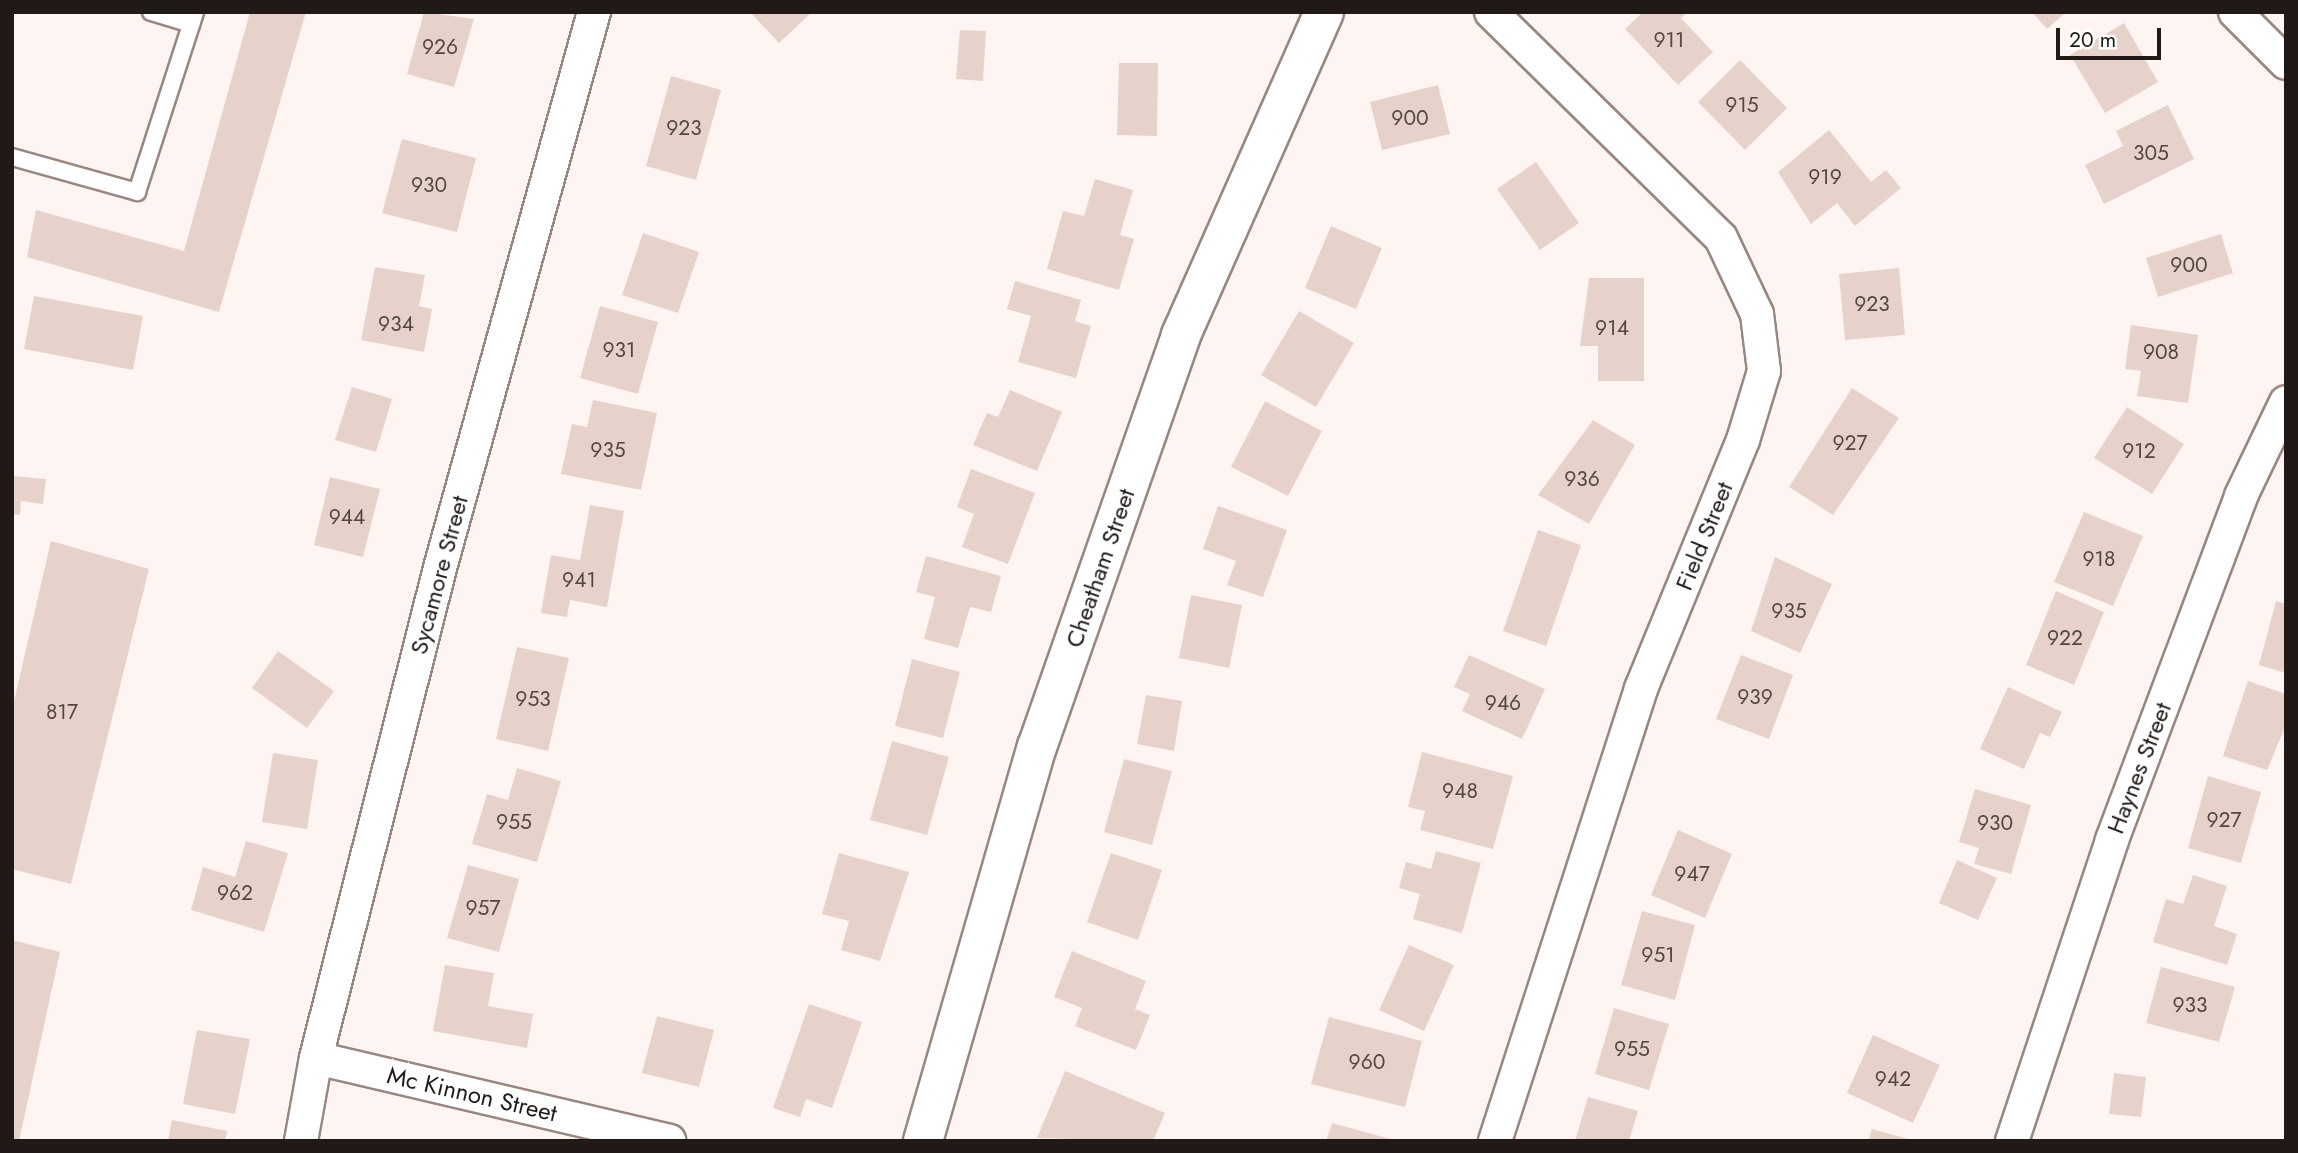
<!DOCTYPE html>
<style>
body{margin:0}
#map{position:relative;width:2298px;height:1153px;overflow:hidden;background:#fef5f2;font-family:Jost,sans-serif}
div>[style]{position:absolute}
.building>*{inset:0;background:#e6d2ca}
.roads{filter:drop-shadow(2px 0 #99877f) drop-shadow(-2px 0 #99877f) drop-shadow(0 2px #99877f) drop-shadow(0 -2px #99877f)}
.lane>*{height:16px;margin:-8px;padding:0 8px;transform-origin:8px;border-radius:8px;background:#fff}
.street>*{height:32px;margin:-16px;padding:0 16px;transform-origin:16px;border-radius:16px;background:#fff}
.secondary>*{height:38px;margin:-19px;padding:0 19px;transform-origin:19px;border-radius:19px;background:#fff}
span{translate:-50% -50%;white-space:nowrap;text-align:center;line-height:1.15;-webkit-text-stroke:5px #fff;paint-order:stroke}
.number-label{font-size:21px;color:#524743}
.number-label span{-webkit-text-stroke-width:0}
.street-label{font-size:24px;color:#201916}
.frame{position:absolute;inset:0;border:14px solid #201916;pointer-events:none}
.scale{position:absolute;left:2056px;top:28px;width:105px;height:32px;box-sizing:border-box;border:4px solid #201916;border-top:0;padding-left:9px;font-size:21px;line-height:24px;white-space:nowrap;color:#201916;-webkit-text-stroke:5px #fff;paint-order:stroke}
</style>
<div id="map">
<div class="building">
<div style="clip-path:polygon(250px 12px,306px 12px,219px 312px,27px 257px,36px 210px,184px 251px)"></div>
<div style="clip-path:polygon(424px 12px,474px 19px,454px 87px,407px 74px)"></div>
<div style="clip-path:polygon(750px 12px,812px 12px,779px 43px)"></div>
<div style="clip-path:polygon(1643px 12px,1687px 12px,1681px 18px,1713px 52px,1678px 85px,1625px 29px)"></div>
<div style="clip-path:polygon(2032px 12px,2066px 12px,2047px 29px)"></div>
<div style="clip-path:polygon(2124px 23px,2158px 82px,2105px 113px,2070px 55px)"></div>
<div style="clip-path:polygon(960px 30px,986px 31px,983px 81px,956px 79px)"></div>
<div style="clip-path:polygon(1740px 60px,1787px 108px,1745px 150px,1698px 102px)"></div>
<div style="clip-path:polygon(1119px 63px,1158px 63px,1157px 136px,1117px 135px)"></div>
<div style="clip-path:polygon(671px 76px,721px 90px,696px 180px,646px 166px)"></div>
<div style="clip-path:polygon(1438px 85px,1450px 134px,1382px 150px,1370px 102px)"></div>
<div style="clip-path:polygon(2168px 105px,2194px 159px,2104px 204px,2085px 165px,2123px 146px,2116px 131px)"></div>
<div style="clip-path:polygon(1829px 130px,1871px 182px,1886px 170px,1901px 188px,1855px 226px,1837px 203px,1811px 224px,1778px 172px)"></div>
<div style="clip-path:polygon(402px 139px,476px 158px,457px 232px,382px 213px)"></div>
<div style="clip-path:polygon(1536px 162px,1579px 223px,1540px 250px,1497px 189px)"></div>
<div style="clip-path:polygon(1095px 179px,1133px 190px,1120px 235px,1134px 239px,1119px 290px,1047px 269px,1063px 211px,1084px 216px)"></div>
<div style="clip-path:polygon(1331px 226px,1382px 248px,1356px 309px,1305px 288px)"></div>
<div style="clip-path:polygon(643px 233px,699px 252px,678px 313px,622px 295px)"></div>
<div style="clip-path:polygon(2221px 234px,2233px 273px,2158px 297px,2146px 258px)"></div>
<div style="clip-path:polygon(375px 267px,425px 275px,419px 306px,432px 309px,424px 352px,361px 340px)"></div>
<div style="clip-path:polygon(1899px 268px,1905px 335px,1845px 340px,1839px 274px)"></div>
<div style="clip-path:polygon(1589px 278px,1644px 278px,1644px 381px,1598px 381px,1598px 346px,1580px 346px)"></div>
<div style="clip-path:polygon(1015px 281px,1081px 300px,1075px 321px,1091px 326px,1076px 378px,1018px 362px,1031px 316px,1007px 309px)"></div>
<div style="clip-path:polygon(34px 296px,143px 316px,133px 370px,24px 349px)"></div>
<div style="clip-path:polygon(600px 306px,658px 322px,638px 394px,580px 378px)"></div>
<div style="clip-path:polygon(1299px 311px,1354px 343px,1316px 407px,1261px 375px)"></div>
<div style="clip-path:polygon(2131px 325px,2198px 335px,2188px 403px,2137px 396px,2141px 371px,2125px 369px)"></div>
<div style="clip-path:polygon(352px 387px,392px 399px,376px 452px,335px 440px)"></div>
<div style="clip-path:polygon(1852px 388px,1899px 418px,1833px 515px,1789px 487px)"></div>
<div style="clip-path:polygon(1010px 390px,1062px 412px,1037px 471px,973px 445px,987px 413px,998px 417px)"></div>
<div style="clip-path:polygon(593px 400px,657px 413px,641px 490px,561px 474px,572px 424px,587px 427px)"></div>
<div style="clip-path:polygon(1265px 401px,1322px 431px,1288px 496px,1231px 467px)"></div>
<div style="clip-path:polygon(2127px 407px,2184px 444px,2152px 494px,2094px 458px)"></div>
<div style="clip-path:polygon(1593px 420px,1635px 445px,1589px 524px,1538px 495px)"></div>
<div style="clip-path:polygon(971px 469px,1035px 493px,1008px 564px,962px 547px,974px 514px,957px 507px)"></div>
<div style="clip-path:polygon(12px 476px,46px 479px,43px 504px,21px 501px,20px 515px,12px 514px)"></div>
<div style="clip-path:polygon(330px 477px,380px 489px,363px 557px,314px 545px)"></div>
<div style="clip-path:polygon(590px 505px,624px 511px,607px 607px,570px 600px,567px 617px,541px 613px,551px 555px,580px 560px)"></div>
<div style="clip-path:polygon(1218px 506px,1287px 530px,1263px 597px,1227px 585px,1236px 561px,1203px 549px)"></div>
<div style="clip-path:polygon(2084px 512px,2143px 536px,2113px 606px,2054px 582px)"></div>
<div style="clip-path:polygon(1538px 530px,1581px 545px,1546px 646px,1503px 631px)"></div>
<div style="clip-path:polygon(51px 541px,149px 569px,71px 884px,12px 869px,12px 710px)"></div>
<div style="clip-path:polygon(926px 556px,1001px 576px,991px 612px,970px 607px,958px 648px,924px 639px,935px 597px,916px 592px)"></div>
<div style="clip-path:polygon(1775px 557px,1832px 584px,1800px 653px,1751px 631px)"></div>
<div style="clip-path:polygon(2056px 591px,2104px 612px,2074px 685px,2026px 665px)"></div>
<div style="clip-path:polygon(1191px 595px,1242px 605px,1229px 668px,1179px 658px)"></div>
<div style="clip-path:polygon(2276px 601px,2286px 604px,2286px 673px,2259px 665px)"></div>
<div style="clip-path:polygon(517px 647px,569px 658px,548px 751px,496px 739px)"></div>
<div style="clip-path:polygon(278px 651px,334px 691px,307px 728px,252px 688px)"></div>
<div style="clip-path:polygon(1469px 655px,1545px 689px,1522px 739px,1462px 711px,1470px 694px,1454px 687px)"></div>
<div style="clip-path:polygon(1741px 655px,1793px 675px,1769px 739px,1716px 719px)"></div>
<div style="clip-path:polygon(912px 659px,960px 672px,943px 738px,895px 726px)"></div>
<div style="clip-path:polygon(2248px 681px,2286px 694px,2286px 725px,2267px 770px,2223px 756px)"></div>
<div style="clip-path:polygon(2008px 687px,2062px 712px,2050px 737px,2040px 733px,2024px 769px,1980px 749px)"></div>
<div style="clip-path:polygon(1146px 695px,1182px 701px,1174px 751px,1137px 744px)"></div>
<div style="clip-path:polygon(892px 741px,949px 757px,927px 835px,870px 820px)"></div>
<div style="clip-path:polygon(1422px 752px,1513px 776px,1493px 849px,1420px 830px,1425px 811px,1408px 807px)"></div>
<div style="clip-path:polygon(273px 753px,318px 760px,307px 829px,262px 822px)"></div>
<div style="clip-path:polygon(1124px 759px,1172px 771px,1152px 845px,1104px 832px)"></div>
<div style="clip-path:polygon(517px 768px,561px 781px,537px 862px,472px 844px,487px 794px,508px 800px)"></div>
<div style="clip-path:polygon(2208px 776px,2261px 792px,2241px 863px,2188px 848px)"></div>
<div style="clip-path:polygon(1975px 789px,2031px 805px,2011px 874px,1974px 864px,1979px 848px,1959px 842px)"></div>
<div style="clip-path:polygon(1678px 830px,1732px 854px,1705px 918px,1651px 895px)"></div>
<div style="clip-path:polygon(246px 841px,288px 853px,264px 932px,191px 910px,203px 867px,235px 877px)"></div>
<div style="clip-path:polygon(1436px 851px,1481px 863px,1462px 933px,1413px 919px,1420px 894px,1399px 888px,1406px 862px,1431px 869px)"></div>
<div style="clip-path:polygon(839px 853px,909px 872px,880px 961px,841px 950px,849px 921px,822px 914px)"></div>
<div style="clip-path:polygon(1111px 853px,1162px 870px,1138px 940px,1087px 922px)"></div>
<div style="clip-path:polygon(1957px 860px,1997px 878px,1978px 920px,1939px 903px)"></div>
<div style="clip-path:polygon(468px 865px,519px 879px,499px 952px,447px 938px)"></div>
<div style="clip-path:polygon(2193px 875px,2227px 886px,2214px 926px,2237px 934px,2227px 965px,2153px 942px,2166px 899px,2183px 904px)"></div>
<div style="clip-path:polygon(1642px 911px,1695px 925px,1675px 1000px,1621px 985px)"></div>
<div style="clip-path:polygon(12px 940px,60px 952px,19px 1141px,12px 1141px)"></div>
<div style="clip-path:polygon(1409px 945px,1454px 965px,1424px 1031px,1379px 1010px)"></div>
<div style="clip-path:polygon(1072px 951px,1146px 981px,1135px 1009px,1150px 1015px,1136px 1050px,1075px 1026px,1082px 1008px,1054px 997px)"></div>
<div style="clip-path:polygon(445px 965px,494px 973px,488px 1006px,533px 1014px,527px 1048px,433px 1031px)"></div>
<div style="clip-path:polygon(2161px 967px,2235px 987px,2219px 1042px,2146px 1023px)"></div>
<div style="clip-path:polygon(809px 1004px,862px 1022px,832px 1108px,806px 1099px,800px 1117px,773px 1108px)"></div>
<div style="clip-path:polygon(1614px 1008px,1669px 1024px,1649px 1090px,1595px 1074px)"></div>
<div style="clip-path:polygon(657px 1016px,714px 1030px,699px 1087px,642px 1073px)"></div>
<div style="clip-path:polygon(1329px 1017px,1422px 1041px,1405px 1107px,1311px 1084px)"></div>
<div style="clip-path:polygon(197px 1030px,250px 1039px,235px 1114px,183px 1104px)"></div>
<div style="clip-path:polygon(1873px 1035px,1940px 1065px,1913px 1123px,1847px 1093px)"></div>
<div style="clip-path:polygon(1065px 1071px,1165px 1113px,1153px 1141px,1037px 1138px)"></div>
<div style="clip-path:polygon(2114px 1073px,2146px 1077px,2141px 1117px,2109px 1114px)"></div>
<div style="clip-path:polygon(1588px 1097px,1638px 1111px,1629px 1141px,1575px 1141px)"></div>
<div style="clip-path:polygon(172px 1120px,227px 1131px,225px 1141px,168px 1141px)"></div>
<div style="clip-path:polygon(1332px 1123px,1394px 1140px,1394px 1141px,1326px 1141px)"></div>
<div style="clip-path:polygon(1872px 1129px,1912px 1140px,1911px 1141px,1868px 1141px)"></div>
</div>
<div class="roads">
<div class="lane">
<div style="left:151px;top:12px;width:42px;rotate:16.7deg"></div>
<div style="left:12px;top:157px;width:130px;rotate:15.6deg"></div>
<div style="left:137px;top:192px;width:189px;rotate:-72.1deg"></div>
</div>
<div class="street">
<div style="left:1491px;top:12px;width:322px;rotate:44.5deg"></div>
<div style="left:1721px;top:238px;width:84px;rotate:64.7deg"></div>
<div style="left:1757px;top:314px;width:57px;rotate:83deg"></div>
<div style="left:1764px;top:371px;width:72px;rotate:106.9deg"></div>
<div style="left:1743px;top:440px;width:269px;rotate:112.3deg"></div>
<div style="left:1641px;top:689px;width:475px;rotate:107.9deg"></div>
<div style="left:2235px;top:12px;width:72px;rotate:45deg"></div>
<div style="left:316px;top:1058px;width:363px;rotate:13.2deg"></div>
<div style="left:301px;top:1141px;width:84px;rotate:-79.8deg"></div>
<div style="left:316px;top:1058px;width:505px;rotate:-75.8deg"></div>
<div style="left:440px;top:568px;width:577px;rotate:-74.52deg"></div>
<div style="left:2012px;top:1141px;width:317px;rotate:-71.6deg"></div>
<div style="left:2112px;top:840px;width:367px;rotate:-69.4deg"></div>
<div style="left:2241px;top:496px;width:104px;rotate:-64.4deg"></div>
</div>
<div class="secondary">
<div style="left:923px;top:1141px;width:410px;rotate:-73.9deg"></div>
<div style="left:1037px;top:747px;width:436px;rotate:-70.7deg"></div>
<div style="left:1181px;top:335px;width:353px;rotate:-66.1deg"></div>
</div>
</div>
<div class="number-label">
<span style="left:1669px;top:40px">911</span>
<span style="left:440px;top:47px">926</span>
<span style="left:1742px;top:105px">915</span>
<span style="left:1410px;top:118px">900</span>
<span style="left:684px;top:128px">923</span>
<span style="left:2151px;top:153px">305</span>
<span style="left:1825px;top:177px">919</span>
<span style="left:429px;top:185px">930</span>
<span style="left:2189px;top:265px">900</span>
<span style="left:1872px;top:304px">923</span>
<span style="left:396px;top:324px">934</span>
<span style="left:1612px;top:328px">914</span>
<span style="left:619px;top:350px">931</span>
<span style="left:2161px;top:352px">908</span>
<span style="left:1850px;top:443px">927</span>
<span style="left:608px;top:450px">935</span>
<span style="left:2139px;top:451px">912</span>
<span style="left:1582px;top:479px">936</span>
<span style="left:347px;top:517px">944</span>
<span style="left:2099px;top:559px">918</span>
<span style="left:579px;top:580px">941</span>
<span style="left:1789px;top:611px">935</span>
<span style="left:2065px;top:638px">922</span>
<span style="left:1755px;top:697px">939</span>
<span style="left:533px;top:699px">953</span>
<span style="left:1503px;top:703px">946</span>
<span style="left:62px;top:712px">817</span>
<span style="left:1460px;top:791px">948</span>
<span style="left:2224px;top:820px">927</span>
<span style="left:514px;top:822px">955</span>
<span style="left:1995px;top:823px">930</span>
<span style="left:1692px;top:874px">947</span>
<span style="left:235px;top:893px">962</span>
<span style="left:483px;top:908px">957</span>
<span style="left:1658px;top:955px">951</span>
<span style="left:2190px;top:1005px">933</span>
<span style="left:1632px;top:1049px">955</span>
<span style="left:1367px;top:1062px">960</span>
<span style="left:1893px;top:1079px">942</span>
</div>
<div class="street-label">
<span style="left:1704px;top:536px;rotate:-68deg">Field Street</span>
<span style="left:1100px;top:568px;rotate:-71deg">Cheatham Street</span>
<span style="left:439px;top:575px;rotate:-75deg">Sycamore Street</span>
<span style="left:2139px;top:768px;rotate:-69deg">Haynes Street</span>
<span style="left:472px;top:1094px;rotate:13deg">Mc Kinnon Street</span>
</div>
<div class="frame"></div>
<div class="scale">20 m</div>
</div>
